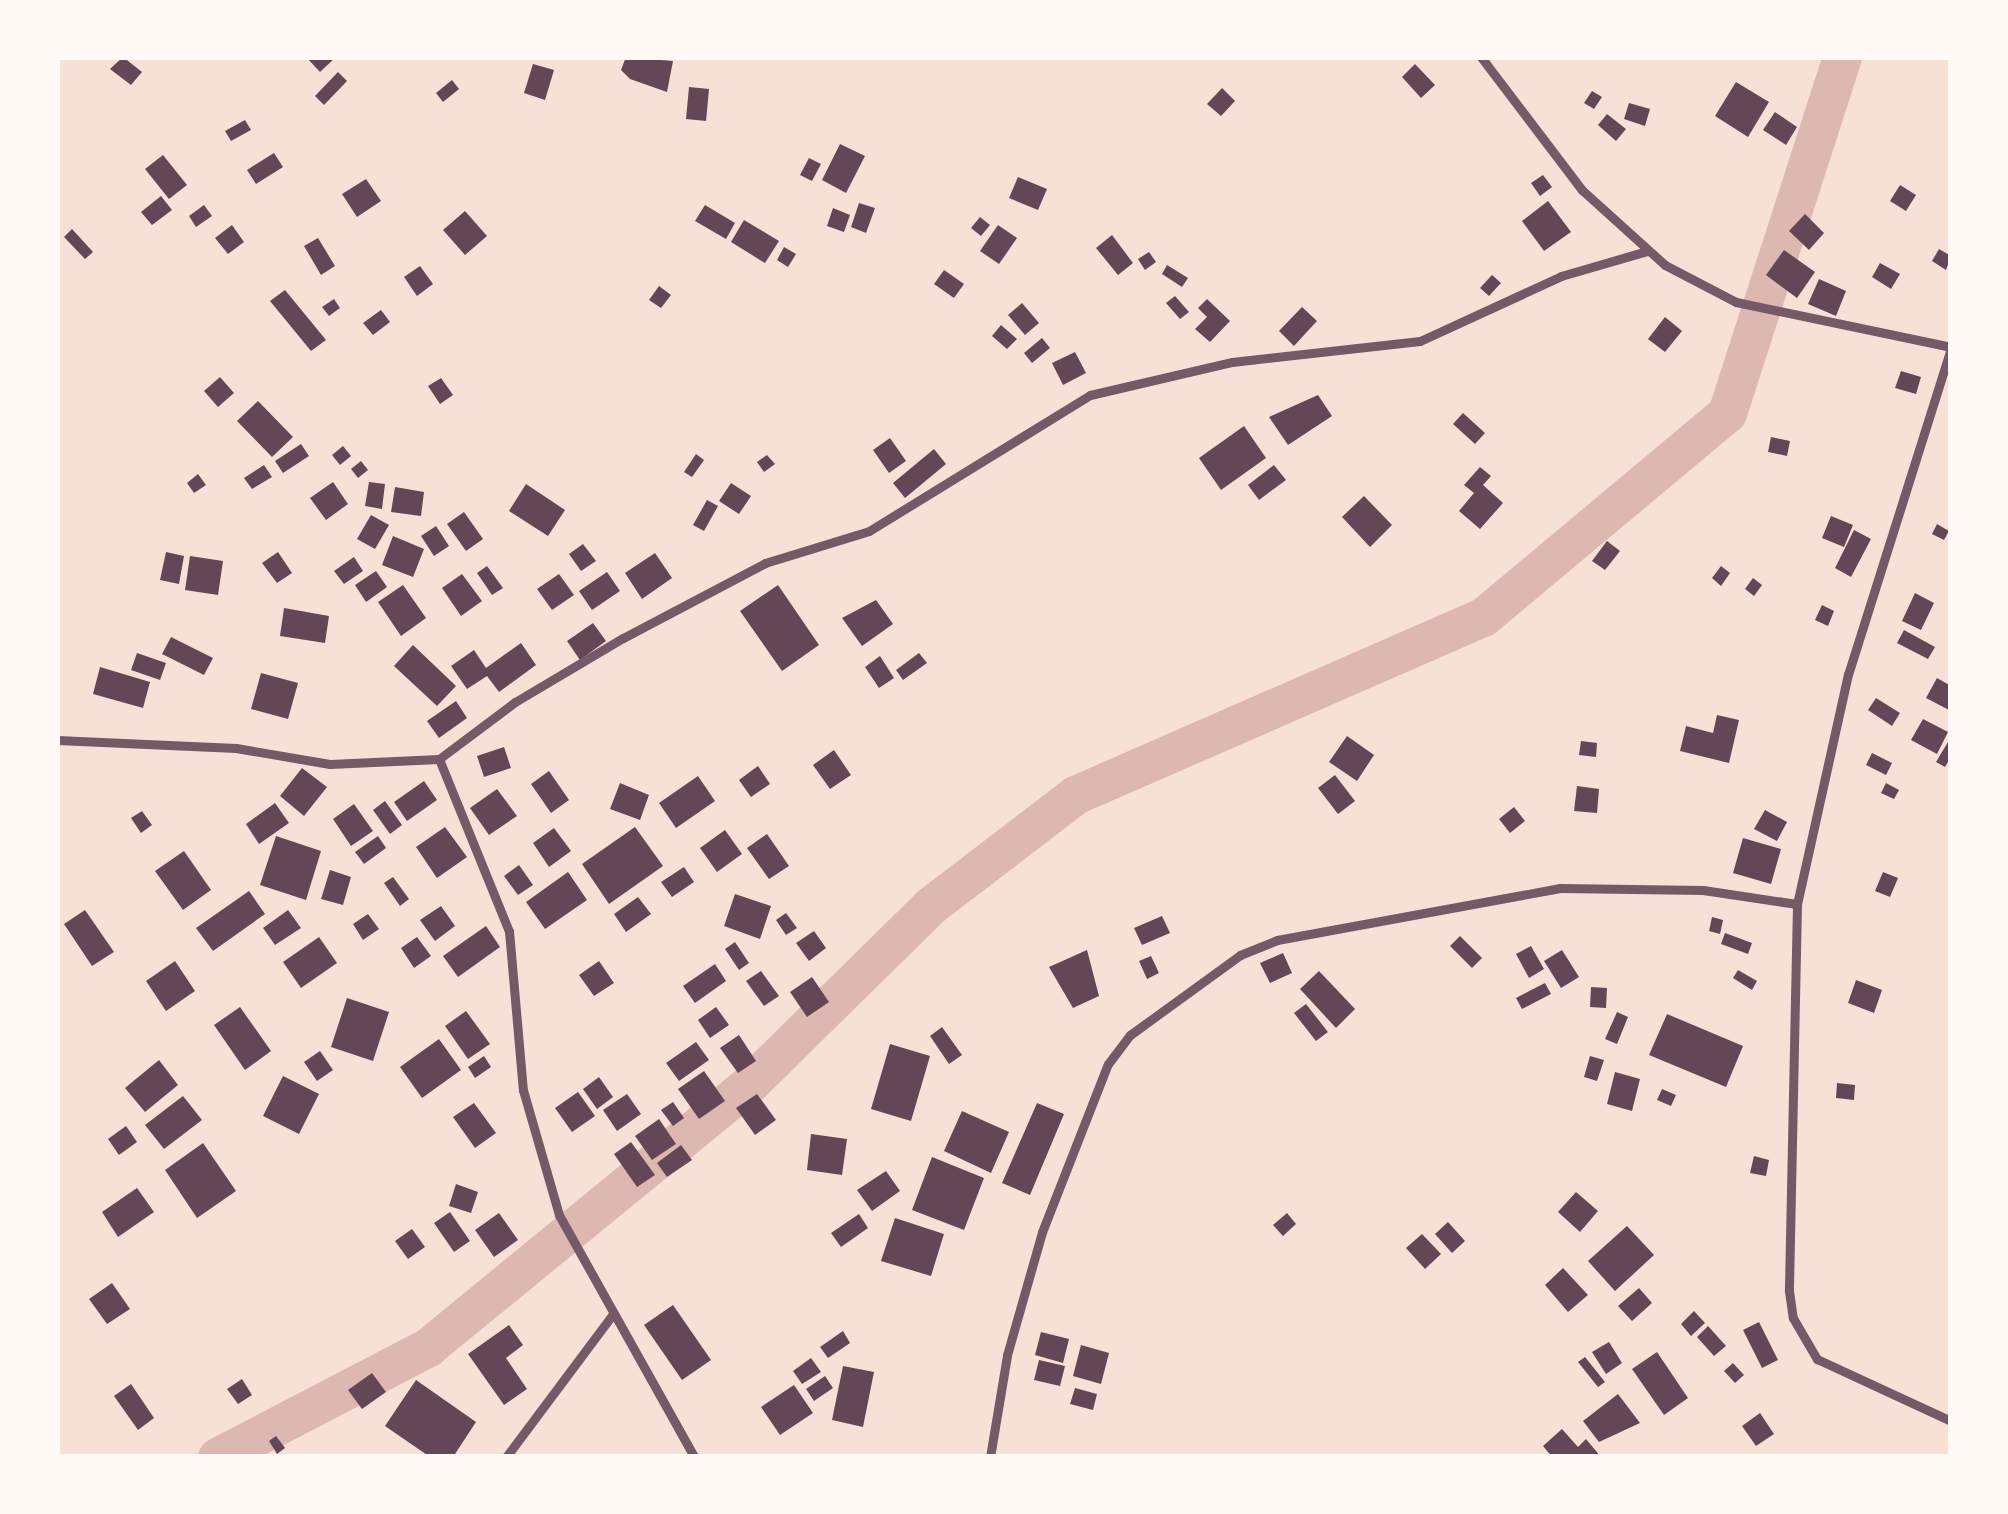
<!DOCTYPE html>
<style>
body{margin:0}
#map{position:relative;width:2008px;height:1514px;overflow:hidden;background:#f7e1d7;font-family:Commissioner,sans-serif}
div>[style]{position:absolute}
.river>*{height:39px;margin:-19.5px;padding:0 19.5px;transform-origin:19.5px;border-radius:19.5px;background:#dcb8b0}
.building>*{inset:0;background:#644757}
.minor>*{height:9px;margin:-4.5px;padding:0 4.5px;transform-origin:4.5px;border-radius:4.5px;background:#755966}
span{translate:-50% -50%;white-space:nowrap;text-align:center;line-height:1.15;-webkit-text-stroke:12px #fffaf5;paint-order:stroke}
.frame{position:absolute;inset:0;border:60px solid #fffaf5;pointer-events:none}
</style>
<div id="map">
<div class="river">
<div style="left:217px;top:1457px;width:238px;rotate:-27.5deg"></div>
<div style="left:428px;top:1347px;width:409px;rotate:-39.3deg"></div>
<div style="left:745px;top:1088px;width:260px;rotate:-44.5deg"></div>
<div style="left:930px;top:906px;width:183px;rotate:-37.4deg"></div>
<div style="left:1075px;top:795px;width:445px;rotate:-23.6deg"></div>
<div style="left:1483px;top:617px;width:318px;rotate:-39.9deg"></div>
<div style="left:1727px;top:413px;width:374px;rotate:-72.1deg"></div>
</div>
<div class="building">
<div style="clip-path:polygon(123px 57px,142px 72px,131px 85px,110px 69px)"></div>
<div style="clip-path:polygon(306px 57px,336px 57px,320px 72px)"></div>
<div style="clip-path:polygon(626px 57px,673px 61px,667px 92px,630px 79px,621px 70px)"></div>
<div style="clip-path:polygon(533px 64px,554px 70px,545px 100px,524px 93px)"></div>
<div style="clip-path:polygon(1415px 64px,1435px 85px,1421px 98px,1402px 77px)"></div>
<div style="clip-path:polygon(338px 72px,347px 81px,324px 105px,315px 96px)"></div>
<div style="clip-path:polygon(452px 80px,459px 89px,443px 102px,436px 93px)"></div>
<div style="clip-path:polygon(1736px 82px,1769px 102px,1748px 137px,1715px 116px)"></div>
<div style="clip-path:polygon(689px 87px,709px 89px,706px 121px,686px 119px)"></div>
<div style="clip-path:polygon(1222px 88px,1235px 101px,1221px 116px,1207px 104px)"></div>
<div style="clip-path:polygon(1592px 91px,1602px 97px,1594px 109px,1584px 103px)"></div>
<div style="clip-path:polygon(1629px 103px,1650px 109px,1645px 126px,1624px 119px)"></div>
<div style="clip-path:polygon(1775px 112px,1797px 127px,1786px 145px,1763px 130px)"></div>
<div style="clip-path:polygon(1607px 114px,1626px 129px,1616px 141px,1598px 125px)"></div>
<div style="clip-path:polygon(245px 120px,251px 130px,231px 141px,225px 131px)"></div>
<div style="clip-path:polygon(840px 144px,865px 156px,846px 193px,822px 180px)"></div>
<div style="clip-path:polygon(274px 153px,283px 167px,256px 184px,247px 170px)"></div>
<div style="clip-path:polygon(163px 155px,187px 185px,169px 199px,145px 169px)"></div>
<div style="clip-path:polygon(809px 158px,821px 164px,812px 181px,800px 175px)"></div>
<div style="clip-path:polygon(1543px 175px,1552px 187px,1540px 196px,1531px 183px)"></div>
<div style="clip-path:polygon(1018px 177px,1047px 189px,1038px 210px,1009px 198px)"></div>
<div style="clip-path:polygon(366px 179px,381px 201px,357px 217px,342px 194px)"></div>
<div style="clip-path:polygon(1900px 185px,1916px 195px,1906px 211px,1890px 201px)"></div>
<div style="clip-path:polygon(161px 196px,172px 210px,152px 225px,141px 212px)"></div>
<div style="clip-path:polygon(1548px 201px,1571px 232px,1544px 251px,1522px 221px)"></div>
<div style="clip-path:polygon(859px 203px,875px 208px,866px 233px,851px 227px)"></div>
<div style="clip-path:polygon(204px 205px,212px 216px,196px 227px,189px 216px)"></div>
<div style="clip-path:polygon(705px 205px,735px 223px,726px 239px,695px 221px)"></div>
<div style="clip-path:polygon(833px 208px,850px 215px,844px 232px,827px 226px)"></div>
<div style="clip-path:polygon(465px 211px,487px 236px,465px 255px,443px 230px)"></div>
<div style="clip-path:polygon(1805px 214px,1824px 233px,1809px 250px,1789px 231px)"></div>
<div style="clip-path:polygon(980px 217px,990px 225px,981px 236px,971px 228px)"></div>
<div style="clip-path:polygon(744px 220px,779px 241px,765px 263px,731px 242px)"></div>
<div style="clip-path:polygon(232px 225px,244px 242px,228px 254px,215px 238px)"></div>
<div style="clip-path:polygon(998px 225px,1017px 238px,999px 264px,980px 251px)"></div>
<div style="clip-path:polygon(72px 229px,93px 252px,85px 259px,64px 237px)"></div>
<div style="clip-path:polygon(1112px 235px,1133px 263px,1118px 275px,1096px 248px)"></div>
<div style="clip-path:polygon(318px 238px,335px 266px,321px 275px,304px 246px)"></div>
<div style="clip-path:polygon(784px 247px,796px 254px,788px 267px,777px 260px)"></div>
<div style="clip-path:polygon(1939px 249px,1951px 256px,1946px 270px,1932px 261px)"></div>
<div style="clip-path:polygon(1784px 250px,1815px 272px,1797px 298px,1766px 275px)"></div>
<div style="clip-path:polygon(1149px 252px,1156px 262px,1145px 270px,1138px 259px)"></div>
<div style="clip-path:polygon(1880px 263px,1900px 274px,1891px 289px,1872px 277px)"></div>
<div style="clip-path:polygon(1167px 265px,1188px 278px,1182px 287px,1162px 274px)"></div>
<div style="clip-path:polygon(420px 266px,433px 284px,417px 296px,404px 277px)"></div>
<div style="clip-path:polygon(944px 270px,964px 284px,954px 298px,934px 284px)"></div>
<div style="clip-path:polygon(1492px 275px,1501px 283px,1489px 296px,1480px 288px)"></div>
<div style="clip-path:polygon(1819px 279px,1846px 291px,1836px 316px,1808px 304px)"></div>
<div style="clip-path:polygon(659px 286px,671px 295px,661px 308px,649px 300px)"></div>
<div style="clip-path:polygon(285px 290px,326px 340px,311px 351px,270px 301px)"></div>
<div style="clip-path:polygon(1175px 296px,1189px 312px,1180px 319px,1166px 303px)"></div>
<div style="clip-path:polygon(334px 299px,340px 308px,329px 316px,322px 307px)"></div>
<div style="clip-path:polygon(1207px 299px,1230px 321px,1210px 342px,1195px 329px,1207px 317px,1198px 308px)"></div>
<div style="clip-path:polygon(1022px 303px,1039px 323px,1025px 335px,1008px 315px)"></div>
<div style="clip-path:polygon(1302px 307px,1317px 321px,1294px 346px,1279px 331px)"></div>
<div style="clip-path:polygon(381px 310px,390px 322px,373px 335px,363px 323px)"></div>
<div style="clip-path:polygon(1665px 317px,1682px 331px,1665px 352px,1648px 339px)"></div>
<div style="clip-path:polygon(1001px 325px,1017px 339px,1007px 349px,992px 336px)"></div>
<div style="clip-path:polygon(1042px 338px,1050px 348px,1032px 363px,1024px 353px)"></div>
<div style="clip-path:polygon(1075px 352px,1086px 373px,1063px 385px,1052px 363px)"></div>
<div style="clip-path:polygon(1901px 371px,1921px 377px,1916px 394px,1895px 388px)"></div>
<div style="clip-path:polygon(220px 377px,234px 393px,218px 407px,204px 391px)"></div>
<div style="clip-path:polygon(441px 378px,453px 395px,440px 404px,428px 386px)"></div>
<div style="clip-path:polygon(1318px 395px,1332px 416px,1288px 445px,1269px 417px)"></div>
<div style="clip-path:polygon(258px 401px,293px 437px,272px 457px,237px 421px)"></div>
<div style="clip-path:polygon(1463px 413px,1485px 433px,1475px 444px,1453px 424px)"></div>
<div style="clip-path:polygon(1244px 426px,1266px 458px,1221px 490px,1199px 458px)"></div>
<div style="clip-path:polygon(1771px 437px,1790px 441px,1787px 456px,1768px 452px)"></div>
<div style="clip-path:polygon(890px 438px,906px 461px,889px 473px,873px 450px)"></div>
<div style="clip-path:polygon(301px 444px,309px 456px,283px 473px,275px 461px)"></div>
<div style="clip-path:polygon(343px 446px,351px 456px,340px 465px,332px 455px)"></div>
<div style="clip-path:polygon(934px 449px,946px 464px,905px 498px,893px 483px)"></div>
<div style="clip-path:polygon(696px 454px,704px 460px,692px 477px,684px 472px)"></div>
<div style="clip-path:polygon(767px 455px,775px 464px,764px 472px,757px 462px)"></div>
<div style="clip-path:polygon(361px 461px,368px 470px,358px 478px,351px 469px)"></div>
<div style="clip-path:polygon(264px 465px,272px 477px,252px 489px,244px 478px)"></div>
<div style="clip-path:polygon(1274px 465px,1286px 480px,1259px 500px,1248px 485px)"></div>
<div style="clip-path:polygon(1480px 467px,1491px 476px,1483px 485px,1503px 503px,1480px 529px,1459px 511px,1474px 493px,1464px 485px)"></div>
<div style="clip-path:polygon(198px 474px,206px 485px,194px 493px,187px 483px)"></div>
<div style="clip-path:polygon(333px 482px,348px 504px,326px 520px,310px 498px)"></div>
<div style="clip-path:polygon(369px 482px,385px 484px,382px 509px,365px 506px)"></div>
<div style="clip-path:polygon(731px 483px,751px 496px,739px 514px,719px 501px)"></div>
<div style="clip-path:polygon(526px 484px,565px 510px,548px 536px,509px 511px)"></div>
<div style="clip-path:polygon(395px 487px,424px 492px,421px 516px,391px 512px)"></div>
<div style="clip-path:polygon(1364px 496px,1392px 525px,1370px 547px,1342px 517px)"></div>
<div style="clip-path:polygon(707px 500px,718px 506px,704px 531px,693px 525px)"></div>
<div style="clip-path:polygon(464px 512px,483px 539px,466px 551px,447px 524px)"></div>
<div style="clip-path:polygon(371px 515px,389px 525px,375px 549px,357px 539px)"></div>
<div style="clip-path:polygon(1831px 516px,1853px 525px,1844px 547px,1822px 538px)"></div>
<div style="clip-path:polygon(1937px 524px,1949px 531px,1944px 540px,1932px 534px)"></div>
<div style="clip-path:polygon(436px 526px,449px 546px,434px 556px,421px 536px)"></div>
<div style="clip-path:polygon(1854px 530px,1871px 539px,1851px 577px,1835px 568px)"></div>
<div style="clip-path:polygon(393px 536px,424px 549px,413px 577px,382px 565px)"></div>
<div style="clip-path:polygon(1607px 541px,1620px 551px,1605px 570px,1592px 561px)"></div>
<div style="clip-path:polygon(583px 544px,596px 561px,581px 571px,569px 554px)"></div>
<div style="clip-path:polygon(166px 552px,184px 556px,179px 584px,160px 580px)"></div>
<div style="clip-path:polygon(278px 552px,292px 573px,277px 583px,262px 563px)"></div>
<div style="clip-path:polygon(655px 553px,672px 578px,642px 599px,625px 573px)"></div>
<div style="clip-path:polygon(190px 556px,223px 561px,218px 595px,185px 590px)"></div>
<div style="clip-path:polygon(354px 557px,363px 571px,344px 584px,334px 571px)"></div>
<div style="clip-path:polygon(487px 566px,503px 588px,492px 595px,477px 573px)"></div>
<div style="clip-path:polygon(1721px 566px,1730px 573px,1721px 586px,1712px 578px)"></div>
<div style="clip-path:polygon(376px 571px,387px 587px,366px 602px,355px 585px)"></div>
<div style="clip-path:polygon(607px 572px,620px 591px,592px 610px,579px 591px)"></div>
<div style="clip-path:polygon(462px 574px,482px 601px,461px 616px,442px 588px)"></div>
<div style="clip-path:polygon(559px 574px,574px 595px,552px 610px,537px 589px)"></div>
<div style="clip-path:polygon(1753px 578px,1762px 585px,1754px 596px,1745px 589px)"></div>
<div style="clip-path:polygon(403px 585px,426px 618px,401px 636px,378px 602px)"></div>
<div style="clip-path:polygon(778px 585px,819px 645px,782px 671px,740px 611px)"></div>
<div style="clip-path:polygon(1915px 593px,1934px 603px,1921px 630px,1902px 621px)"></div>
<div style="clip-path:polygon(876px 600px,893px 624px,862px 646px,842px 618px)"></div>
<div style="clip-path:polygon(1822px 605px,1834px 611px,1828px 626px,1815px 620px)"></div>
<div style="clip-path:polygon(284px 608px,329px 616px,325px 643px,280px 636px)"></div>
<div style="clip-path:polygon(593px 623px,606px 641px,580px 660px,567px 641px)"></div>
<div style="clip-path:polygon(1904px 630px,1935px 647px,1928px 659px,1897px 643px)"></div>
<div style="clip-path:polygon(171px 637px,213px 658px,204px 675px,162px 654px)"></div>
<div style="clip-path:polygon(521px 643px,536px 665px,499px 692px,487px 676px,467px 689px,451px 666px,474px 650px,486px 668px)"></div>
<div style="clip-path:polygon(413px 645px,456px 686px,437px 706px,394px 666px)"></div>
<div style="clip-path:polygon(137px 653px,166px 663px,160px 680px,131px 670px)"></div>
<div style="clip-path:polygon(919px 653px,927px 663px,903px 680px,896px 670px)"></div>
<div style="clip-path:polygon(880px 656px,894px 678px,879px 688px,865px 667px)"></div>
<div style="clip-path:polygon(100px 667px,150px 682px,143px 708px,93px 694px)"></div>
<div style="clip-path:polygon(261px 673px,298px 683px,288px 719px,251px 709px)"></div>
<div style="clip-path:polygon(1937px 678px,1951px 686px,1949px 710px,1926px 698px)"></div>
<div style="clip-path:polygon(1876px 698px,1900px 713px,1892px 726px,1868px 710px)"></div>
<div style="clip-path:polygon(456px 701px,467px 718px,439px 738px,427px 721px)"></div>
<div style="clip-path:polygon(1717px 715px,1739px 720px,1729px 763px,1680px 751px,1686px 726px,1713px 733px)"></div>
<div style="clip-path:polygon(1923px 719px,1948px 732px,1937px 754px,1911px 740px)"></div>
<div style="clip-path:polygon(1347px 736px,1374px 755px,1357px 781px,1329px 762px)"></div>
<div style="clip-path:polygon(1951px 737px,1951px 757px,1945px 767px,1936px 762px)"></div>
<div style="clip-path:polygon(1581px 741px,1597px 743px,1596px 757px,1579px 755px)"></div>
<div style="clip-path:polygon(504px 747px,511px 768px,484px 777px,477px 756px)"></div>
<div style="clip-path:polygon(834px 750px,851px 775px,830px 789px,813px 765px)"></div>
<div style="clip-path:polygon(1872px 753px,1892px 763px,1886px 775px,1866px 765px)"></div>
<div style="clip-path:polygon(758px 766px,770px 784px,751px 797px,739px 780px)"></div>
<div style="clip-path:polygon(302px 768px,327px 787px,304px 816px,280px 796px)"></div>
<div style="clip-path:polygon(549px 771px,569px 800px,551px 813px,531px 784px)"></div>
<div style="clip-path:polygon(1335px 775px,1355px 801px,1338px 814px,1318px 788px)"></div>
<div style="clip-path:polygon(698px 776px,715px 801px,676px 828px,659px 803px)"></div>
<div style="clip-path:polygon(424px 781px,437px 800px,407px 821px,394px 802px)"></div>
<div style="clip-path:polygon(620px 783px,649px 795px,640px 820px,610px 809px)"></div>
<div style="clip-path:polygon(1886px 783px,1899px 790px,1894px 799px,1881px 793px)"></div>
<div style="clip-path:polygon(1577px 786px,1599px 789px,1597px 813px,1574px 811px)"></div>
<div style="clip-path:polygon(497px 789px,517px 816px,489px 835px,470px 808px)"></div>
<div style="clip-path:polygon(385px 801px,402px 825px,390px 834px,373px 810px)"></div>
<div style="clip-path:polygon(275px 803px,289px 823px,259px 844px,246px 824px)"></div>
<div style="clip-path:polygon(354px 804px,373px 831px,351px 846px,333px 819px)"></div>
<div style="clip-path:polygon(1514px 807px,1525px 821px,1510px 833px,1499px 819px)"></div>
<div style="clip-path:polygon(1765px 810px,1787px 822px,1777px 841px,1754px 829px)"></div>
<div style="clip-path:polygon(142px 811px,152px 825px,141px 833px,131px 818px)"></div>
<div style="clip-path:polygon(445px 827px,467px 857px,437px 878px,416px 847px)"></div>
<div style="clip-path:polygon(635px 827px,663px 866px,609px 904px,582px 864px)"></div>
<div style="clip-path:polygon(554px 828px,571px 851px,549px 867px,533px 843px)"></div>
<div style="clip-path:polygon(725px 830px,742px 854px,717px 872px,700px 848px)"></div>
<div style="clip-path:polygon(767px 834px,789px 866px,769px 879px,747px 848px)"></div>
<div style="clip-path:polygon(276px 836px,321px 851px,306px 900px,260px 885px)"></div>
<div style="clip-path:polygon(378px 836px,386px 848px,364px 864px,355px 852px)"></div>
<div style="clip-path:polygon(1743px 838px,1781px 849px,1771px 884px,1733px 873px)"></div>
<div style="clip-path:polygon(184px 851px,211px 890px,183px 910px,155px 871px)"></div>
<div style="clip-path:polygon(519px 865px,533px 885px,518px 895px,504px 876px)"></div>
<div style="clip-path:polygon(684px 867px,694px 882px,672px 897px,661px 882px)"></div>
<div style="clip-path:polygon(330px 870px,351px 877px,343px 905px,321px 899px)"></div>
<div style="clip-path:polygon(568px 872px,587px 900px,545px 929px,526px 902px)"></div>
<div style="clip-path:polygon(1883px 872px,1898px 878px,1890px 897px,1875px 891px)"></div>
<div style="clip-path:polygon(393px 877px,409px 899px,400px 906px,384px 883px)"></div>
<div style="clip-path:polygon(249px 891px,265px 914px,213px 951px,196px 928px)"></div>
<div style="clip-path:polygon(735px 894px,771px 906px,760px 939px,724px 926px)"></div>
<div style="clip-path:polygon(638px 897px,651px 914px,626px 932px,614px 914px)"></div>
<div style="clip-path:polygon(441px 906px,455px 926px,435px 941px,420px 920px)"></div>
<div style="clip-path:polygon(85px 910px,114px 952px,92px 966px,64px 924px)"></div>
<div style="clip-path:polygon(288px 910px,301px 928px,275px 945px,263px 928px)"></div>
<div style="clip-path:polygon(786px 913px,797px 928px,786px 935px,776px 920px)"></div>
<div style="clip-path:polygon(368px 914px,379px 929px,363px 940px,353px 924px)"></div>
<div style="clip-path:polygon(1162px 916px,1170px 933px,1142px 945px,1134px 928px)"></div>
<div style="clip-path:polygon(1712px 917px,1723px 920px,1720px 934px,1709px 931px)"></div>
<div style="clip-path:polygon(486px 926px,500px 947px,458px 977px,443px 956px)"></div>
<div style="clip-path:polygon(814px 931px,826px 948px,809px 961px,796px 943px)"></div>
<div style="clip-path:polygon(1725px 933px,1752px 943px,1748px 954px,1721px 944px)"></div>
<div style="clip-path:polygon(1460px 936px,1482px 958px,1472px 968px,1450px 946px)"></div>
<div style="clip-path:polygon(319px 937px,337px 963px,301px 988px,283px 962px)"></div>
<div style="clip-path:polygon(417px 937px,431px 956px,414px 968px,401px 948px)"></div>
<div style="clip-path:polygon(735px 942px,749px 963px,739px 970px,725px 949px)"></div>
<div style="clip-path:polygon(1531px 946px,1544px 969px,1529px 978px,1516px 954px)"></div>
<div style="clip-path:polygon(1087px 950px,1099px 996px,1073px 1008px,1049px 967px)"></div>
<div style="clip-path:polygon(1562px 950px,1579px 977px,1561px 988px,1544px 961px)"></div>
<div style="clip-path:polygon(1283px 953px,1292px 973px,1270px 983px,1260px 963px)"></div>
<div style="clip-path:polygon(1151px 956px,1159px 973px,1147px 979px,1139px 961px)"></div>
<div style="clip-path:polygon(175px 961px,195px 991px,166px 1011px,146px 981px)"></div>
<div style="clip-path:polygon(599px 961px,614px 983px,594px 996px,579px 975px)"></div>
<div style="clip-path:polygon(715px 964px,726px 981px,695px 1003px,683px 986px)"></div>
<div style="clip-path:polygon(1738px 970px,1757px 981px,1752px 990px,1733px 978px)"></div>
<div style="clip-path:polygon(761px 971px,779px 996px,764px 1006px,746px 981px)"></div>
<div style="clip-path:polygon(1319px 971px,1355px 1009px,1336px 1028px,1300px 989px)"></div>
<div style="clip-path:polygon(812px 977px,829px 1002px,807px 1017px,790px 992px)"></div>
<div style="clip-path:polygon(1856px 980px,1882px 990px,1874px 1013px,1848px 1003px)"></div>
<div style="clip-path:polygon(1545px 983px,1551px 994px,1522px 1009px,1516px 998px)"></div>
<div style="clip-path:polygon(1591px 987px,1607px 988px,1606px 1008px,1590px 1007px)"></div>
<div style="clip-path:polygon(347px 998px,389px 1012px,373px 1061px,331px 1047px)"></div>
<div style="clip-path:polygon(1306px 1004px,1328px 1032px,1316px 1041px,1294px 1013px)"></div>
<div style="clip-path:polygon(240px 1007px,271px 1051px,245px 1070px,214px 1025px)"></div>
<div style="clip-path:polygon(716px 1007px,729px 1025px,710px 1038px,698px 1020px)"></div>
<div style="clip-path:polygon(466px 1011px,490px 1044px,468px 1059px,445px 1026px)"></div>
<div style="clip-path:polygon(1617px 1012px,1628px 1017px,1617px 1044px,1605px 1039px)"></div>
<div style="clip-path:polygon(1667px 1014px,1743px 1046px,1726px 1087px,1649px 1055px)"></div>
<div style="clip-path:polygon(942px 1027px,962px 1055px,949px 1064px,930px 1036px)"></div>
<div style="clip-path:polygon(739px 1035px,756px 1061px,738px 1073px,720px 1048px)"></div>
<div style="clip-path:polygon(439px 1039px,461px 1070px,422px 1098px,400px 1067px)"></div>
<div style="clip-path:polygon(696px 1042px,709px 1060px,679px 1081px,666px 1063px)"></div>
<div style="clip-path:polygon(890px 1044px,930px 1056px,911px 1121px,871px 1109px)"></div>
<div style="clip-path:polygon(320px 1051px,333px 1070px,317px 1081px,304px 1062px)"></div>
<div style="clip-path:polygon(484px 1056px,491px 1067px,475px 1078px,468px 1067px)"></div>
<div style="clip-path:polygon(1590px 1056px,1604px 1060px,1597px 1081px,1584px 1077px)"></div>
<div style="clip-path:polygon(159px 1060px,178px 1085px,145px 1112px,125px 1088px)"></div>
<div style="clip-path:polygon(704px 1071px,725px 1101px,699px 1119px,678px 1089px)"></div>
<div style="clip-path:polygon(1615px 1072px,1640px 1079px,1632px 1111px,1607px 1104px)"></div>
<div style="clip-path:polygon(283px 1076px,319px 1094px,299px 1134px,263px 1116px)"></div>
<div style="clip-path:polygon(599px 1077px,613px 1097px,597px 1109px,583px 1089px)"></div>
<div style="clip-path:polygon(1837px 1083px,1855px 1085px,1854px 1100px,1836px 1098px)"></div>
<div style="clip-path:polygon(1662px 1089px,1676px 1095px,1671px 1106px,1657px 1100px)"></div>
<div style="clip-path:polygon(578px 1092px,595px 1116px,572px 1132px,555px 1108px)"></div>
<div style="clip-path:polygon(627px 1094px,641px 1114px,617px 1131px,603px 1110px)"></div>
<div style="clip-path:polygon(757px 1094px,776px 1120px,755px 1135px,736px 1108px)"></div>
<div style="clip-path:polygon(183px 1096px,202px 1120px,164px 1149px,145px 1125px)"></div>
<div style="clip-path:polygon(673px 1102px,684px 1118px,673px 1126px,661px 1110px)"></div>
<div style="clip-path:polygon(474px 1103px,496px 1133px,475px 1148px,453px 1117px)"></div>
<div style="clip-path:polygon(1037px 1103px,1064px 1114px,1030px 1195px,1002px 1183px)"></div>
<div style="clip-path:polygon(962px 1111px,1009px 1132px,991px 1173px,944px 1151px)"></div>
<div style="clip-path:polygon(659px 1119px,676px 1144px,652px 1160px,635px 1136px)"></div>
<div style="clip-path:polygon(126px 1126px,137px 1142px,119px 1155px,108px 1139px)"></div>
<div style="clip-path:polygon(811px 1134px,847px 1139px,842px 1175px,807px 1170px)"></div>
<div style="clip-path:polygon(631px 1142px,655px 1175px,637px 1187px,614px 1154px)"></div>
<div style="clip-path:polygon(203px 1143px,236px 1191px,197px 1218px,165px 1170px)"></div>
<div style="clip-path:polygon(681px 1145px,692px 1160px,667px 1177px,657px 1163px)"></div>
<div style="clip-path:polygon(1754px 1156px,1769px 1160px,1766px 1176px,1750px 1173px)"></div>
<div style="clip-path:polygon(932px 1157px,984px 1178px,964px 1230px,912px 1210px)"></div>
<div style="clip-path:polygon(886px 1171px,900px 1191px,872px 1211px,857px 1190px)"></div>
<div style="clip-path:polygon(456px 1184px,478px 1192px,471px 1213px,449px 1206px)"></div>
<div style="clip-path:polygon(137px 1188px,154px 1212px,118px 1237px,102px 1212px)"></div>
<div style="clip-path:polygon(1576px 1192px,1598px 1211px,1580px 1232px,1558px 1212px)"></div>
<div style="clip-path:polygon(450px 1212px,470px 1241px,454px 1252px,434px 1223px)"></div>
<div style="clip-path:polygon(499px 1213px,518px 1240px,494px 1257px,475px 1230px)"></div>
<div style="clip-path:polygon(1287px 1213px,1296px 1224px,1283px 1236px,1273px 1225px)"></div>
<div style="clip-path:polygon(859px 1214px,868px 1228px,841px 1247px,831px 1233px)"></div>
<div style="clip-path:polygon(895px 1218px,944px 1234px,931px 1276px,881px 1261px)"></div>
<div style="clip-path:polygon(1448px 1222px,1465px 1241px,1452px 1253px,1435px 1234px)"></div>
<div style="clip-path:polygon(1627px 1226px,1654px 1255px,1615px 1291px,1588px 1261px)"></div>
<div style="clip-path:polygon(412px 1229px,425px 1247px,408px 1259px,395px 1241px)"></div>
<div style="clip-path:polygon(1422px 1234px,1441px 1254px,1425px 1269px,1406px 1248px)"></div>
<div style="clip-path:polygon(1563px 1268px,1588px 1295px,1568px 1312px,1545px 1285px)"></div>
<div style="clip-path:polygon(112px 1283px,130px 1309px,107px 1324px,89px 1299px)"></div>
<div style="clip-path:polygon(1639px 1288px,1652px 1303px,1632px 1321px,1618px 1306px)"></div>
<div style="clip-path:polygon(673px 1305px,711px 1360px,682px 1380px,644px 1325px)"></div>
<div style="clip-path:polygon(1694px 1311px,1705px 1323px,1691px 1336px,1681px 1324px)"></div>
<div style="clip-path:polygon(1759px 1322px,1778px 1360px,1762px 1368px,1743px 1330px)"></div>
<div style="clip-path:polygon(509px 1325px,523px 1345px,506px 1358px,527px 1389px,504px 1405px,468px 1354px)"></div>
<div style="clip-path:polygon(1708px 1326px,1726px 1346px,1714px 1356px,1697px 1337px)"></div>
<div style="clip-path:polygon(843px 1331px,850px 1343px,828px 1358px,820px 1347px)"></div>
<div style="clip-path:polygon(1041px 1332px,1069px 1339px,1063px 1363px,1035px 1355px)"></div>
<div style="clip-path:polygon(1609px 1342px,1622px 1363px,1606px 1374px,1592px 1352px)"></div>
<div style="clip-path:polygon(1081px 1345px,1109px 1353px,1101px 1384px,1073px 1376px)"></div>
<div style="clip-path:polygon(1657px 1352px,1688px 1398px,1664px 1415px,1632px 1369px)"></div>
<div style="clip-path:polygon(1585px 1357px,1605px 1382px,1598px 1387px,1578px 1362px)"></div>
<div style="clip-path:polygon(811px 1358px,821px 1372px,802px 1384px,793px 1371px)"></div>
<div style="clip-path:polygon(1039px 1360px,1065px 1366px,1060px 1386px,1034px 1380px)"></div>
<div style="clip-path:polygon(1733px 1363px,1744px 1375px,1735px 1383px,1724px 1371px)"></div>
<div style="clip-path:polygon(843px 1366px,874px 1372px,863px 1427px,832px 1420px)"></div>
<div style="clip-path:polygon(372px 1373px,386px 1392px,362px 1409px,348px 1390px)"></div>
<div style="clip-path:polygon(825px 1376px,833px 1388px,814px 1401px,806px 1389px)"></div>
<div style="clip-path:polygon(242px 1379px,252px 1395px,238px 1404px,227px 1389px)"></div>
<div style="clip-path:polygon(416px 1380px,476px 1422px,453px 1457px,430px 1457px,385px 1426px)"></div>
<div style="clip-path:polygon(131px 1384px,154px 1418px,138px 1430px,114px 1396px)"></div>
<div style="clip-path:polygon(794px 1385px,813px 1413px,780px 1435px,761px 1407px)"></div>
<div style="clip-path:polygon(1075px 1388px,1097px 1394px,1093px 1410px,1070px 1404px)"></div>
<div style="clip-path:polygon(1618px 1394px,1640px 1423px,1599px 1442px,1583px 1421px)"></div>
<div style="clip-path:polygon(1760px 1413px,1774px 1434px,1756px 1446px,1742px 1426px)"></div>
<div style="clip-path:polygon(1562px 1429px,1578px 1447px,1586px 1439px,1601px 1457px,1552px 1457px,1543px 1446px)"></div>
<div style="clip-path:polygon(276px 1436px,285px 1448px,277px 1454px,269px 1441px)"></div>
</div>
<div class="minor">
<div style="left:1481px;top:57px;width:167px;rotate:52.8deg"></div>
<div style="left:1582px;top:190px;width:112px;rotate:42.1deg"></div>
<div style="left:1665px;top:265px;width:80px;rotate:27.5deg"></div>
<div style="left:1736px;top:302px;width:220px;rotate:11.8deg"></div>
<div style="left:1951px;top:348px;width:342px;rotate:107.5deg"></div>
<div style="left:1848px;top:674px;width:236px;rotate:102.5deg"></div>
<div style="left:1797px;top:904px;width:387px;rotate:91.2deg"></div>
<div style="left:1789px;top:1291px;width:27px;rotate:82deg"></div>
<div style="left:1793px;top:1318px;width:48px;rotate:59.7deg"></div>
<div style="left:1817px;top:1359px;width:148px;rotate:24.8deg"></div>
<div style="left:57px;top:740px;width:179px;rotate:2.6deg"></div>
<div style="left:236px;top:748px;width:95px;rotate:9.7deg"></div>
<div style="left:330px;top:764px;width:109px;rotate:-2.6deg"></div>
<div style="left:439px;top:759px;width:95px;rotate:-36.9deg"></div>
<div style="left:515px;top:702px;width:126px;rotate:-30.7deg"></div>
<div style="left:623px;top:638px;width:161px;rotate:-27.8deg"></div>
<div style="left:765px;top:563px;width:109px;rotate:-17.1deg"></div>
<div style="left:869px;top:531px;width:259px;rotate:-31.6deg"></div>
<div style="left:1090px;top:395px;width:146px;rotate:-13.1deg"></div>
<div style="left:1232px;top:362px;width:189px;rotate:-6.4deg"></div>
<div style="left:1420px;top:341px;width:155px;rotate:-24.7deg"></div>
<div style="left:1561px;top:276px;width:90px;rotate:-16.2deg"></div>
<div style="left:439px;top:759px;width:186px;rotate:67.9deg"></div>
<div style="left:509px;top:931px;width:160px;rotate:85deg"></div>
<div style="left:523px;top:1090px;width:130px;rotate:73.9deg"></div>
<div style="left:559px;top:1215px;width:277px;rotate:60.8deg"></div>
<div style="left:506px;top:1457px;width:179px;rotate:-53.2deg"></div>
<div style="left:990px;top:1457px;width:103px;rotate:-80.5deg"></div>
<div style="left:1007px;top:1355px;width:128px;rotate:-74.1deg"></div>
<div style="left:1042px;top:1232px;width:180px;rotate:-68.6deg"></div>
<div style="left:1108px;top:1064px;width:36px;rotate:-53deg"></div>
<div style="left:1130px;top:1035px;width:136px;rotate:-36deg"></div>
<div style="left:1240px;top:955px;width:40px;rotate:-22deg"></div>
<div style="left:1277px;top:940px;width:288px;rotate:-10.4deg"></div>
<div style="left:1560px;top:888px;width:143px;rotate:0.8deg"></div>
<div style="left:1703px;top:890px;width:95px;rotate:8.5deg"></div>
</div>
<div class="frame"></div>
</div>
